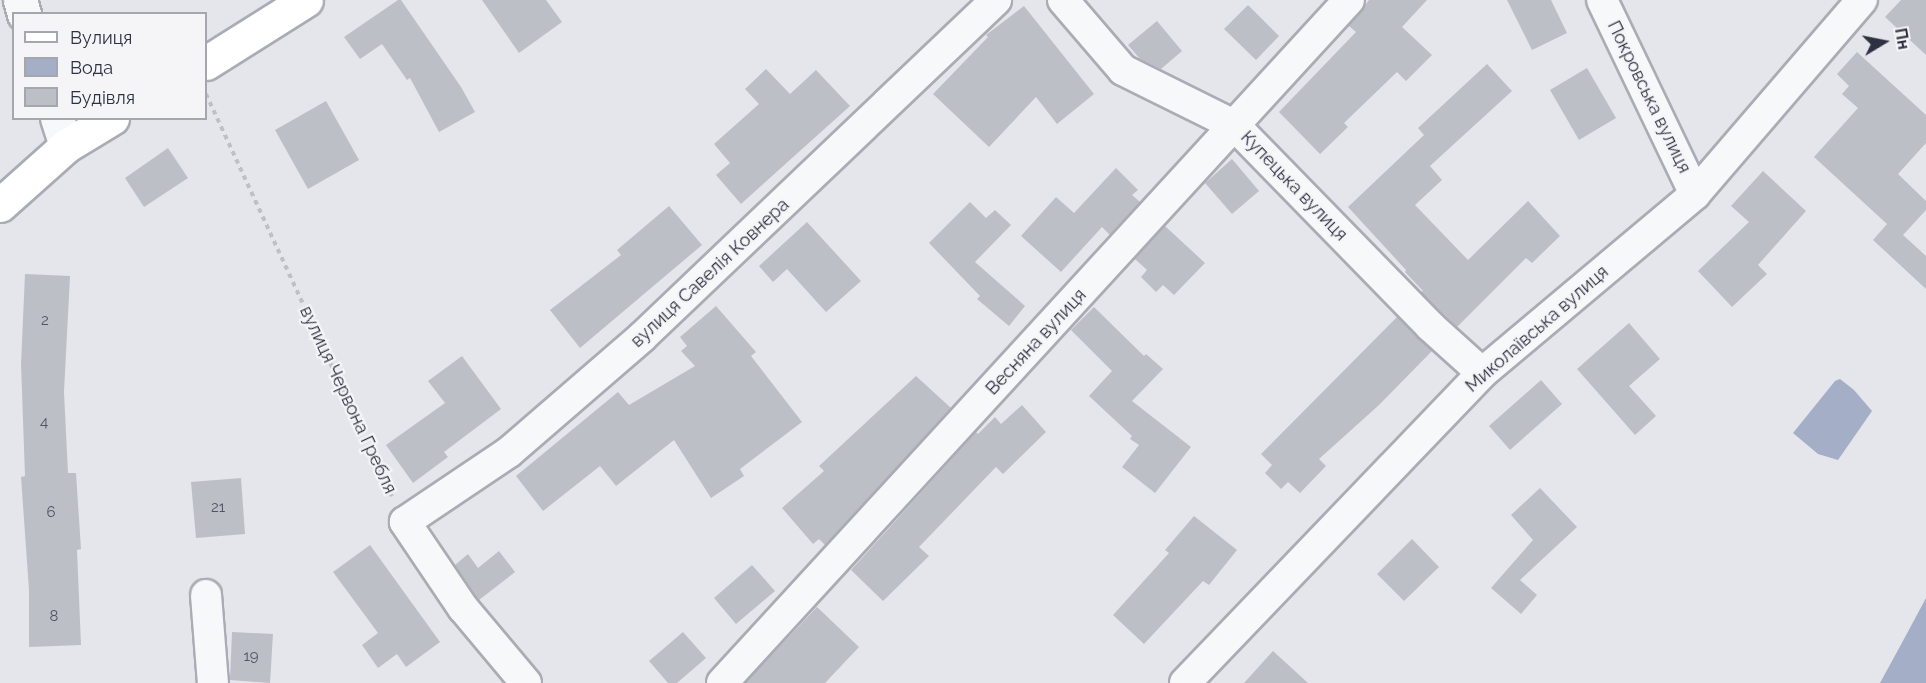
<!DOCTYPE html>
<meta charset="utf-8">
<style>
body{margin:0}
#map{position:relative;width:1926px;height:683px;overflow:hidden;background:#e5e6eb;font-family:Raleway,sans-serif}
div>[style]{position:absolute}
.water>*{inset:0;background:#a4aec7}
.building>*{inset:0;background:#bdbfc7}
.path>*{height:4px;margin-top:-2px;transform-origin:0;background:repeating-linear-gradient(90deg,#bfc0c6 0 4.5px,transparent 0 9px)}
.roads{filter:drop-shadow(2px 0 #aaacb5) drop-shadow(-2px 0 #aaacb5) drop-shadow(0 2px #aaacb5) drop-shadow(0 -2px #aaacb5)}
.minor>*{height:30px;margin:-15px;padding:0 15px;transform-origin:15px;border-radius:15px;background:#f7f8fa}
.tertiary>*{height:33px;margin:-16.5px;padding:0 16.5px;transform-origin:16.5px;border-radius:16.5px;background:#f7f8fa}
.secondary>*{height:33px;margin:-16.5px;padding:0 16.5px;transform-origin:16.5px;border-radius:16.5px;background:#fff}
span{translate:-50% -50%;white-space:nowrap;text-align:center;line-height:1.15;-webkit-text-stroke:4.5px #f5f5f8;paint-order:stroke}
.number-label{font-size:15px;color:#525463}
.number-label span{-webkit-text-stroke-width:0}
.street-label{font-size:18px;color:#2e3142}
.legend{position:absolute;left:12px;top:12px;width:195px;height:108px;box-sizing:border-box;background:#f5f5f8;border:2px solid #a5a7af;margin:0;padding:8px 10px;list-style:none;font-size:18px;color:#2e3142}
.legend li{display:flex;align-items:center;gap:12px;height:30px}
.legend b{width:30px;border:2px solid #a5a7af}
.north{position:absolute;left:1854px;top:12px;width:60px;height:60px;-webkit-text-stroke:4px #f5f5f8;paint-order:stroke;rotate:80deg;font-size:16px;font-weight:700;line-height:24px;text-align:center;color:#2e3142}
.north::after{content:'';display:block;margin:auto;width:21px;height:27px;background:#2e3142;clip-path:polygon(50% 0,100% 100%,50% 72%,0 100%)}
</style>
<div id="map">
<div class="water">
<div style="clip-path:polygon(1840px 379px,1854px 390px,1872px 411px,1838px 460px,1818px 454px,1793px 433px,1835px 381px)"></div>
<div style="clip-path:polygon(1926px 598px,1926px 683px,1880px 683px,1904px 639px)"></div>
</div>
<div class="building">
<div style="clip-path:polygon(398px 0,401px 0,461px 87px,475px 112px,439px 132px,410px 78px,407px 80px,382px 44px,360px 59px,344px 37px)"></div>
<div style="clip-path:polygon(482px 0,546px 0,562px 22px,519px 53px)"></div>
<div style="clip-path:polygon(1369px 0,1427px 0,1402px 27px,1432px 55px,1406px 81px,1397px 72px,1344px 123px,1348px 127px,1320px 154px,1279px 112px,1356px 32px,1349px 26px)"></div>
<div style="clip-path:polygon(1507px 0,1551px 0,1567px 33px,1532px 50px)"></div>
<div style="clip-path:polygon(1901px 0,1926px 0,1926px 55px,1885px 17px)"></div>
<div style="clip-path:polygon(1248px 5px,1279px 36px,1256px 60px,1224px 29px)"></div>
<div style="clip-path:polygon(1024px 6px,1094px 94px,1057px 124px,1036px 97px,989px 147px,933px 94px,988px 37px,986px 35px)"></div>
<div style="clip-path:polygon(1157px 21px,1182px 51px,1161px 69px,1140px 59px,1128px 45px)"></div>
<div style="clip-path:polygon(1857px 52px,1926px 115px,1926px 143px,1898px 174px,1926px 201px,1926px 210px,1903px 235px,1926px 256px,1926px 289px,1873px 240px,1887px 224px,1814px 157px,1858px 108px,1842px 94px,1849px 86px,1837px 74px)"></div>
<div style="clip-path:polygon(1487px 64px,1512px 91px,1430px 166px,1442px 180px,1415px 205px,1468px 260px,1528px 201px,1560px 236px,1532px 263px,1526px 258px,1457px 327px,1421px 292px,1423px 291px,1405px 272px,1406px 270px,1348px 207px,1424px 135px,1418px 128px)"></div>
<div style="clip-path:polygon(1587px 68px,1616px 118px,1579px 140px,1550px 90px)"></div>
<div style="clip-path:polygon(766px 69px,790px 94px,816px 70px,850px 106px,741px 204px,716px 175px,730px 163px,714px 144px,759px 104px,745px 89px)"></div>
<div style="clip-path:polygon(326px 101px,359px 160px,308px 189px,275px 130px)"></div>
<div style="clip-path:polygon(168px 148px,188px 178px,144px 207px,125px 178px)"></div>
<div style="clip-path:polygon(1232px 159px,1259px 191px,1232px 214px,1205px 183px)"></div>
<div style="clip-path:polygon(1116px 168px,1138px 190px,1132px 195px,1140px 202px,1110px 235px,1102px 227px,1061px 272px,1021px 236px,1056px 197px,1074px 213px)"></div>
<div style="clip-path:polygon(1763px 171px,1806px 211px,1758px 265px,1767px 274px,1732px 307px,1698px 271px,1749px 222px,1731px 206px)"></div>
<div style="clip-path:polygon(970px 202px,986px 218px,995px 210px,1011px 225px,975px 262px,1025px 306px,1009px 326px,977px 299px,980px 296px,929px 243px)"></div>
<div style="clip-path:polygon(669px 206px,702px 245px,580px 348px,550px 310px,621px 255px,617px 250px)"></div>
<div style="clip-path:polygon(807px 222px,861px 281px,826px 312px,787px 269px,773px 282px,759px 266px)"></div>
<div style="clip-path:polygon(1165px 226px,1205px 263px,1174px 295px,1163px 285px,1156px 292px,1141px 277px,1147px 270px,1135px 259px)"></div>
<div style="clip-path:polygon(25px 274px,70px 276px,64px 392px,68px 473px,76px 473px,81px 549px,77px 550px,81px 645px,29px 647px,29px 590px,21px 477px,25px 476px,21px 364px)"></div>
<div style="clip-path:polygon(716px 306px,756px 352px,751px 356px,802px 422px,740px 469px,744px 476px,711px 498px,674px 440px,616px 486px,600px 466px,543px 511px,516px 476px,618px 392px,629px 405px,695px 366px,681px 351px,687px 346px,680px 337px)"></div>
<div style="clip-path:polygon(1094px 307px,1144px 356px,1146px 354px,1163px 369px,1132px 401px,1191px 447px,1155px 493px,1122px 467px,1139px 445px,1130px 439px,1132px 436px,1089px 396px,1112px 371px,1071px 330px)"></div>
<div style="clip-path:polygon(1397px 317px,1432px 351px,1379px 405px,1319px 459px,1326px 466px,1300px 493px,1288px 482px,1281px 489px,1265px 473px,1272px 465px,1261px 454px)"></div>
<div style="clip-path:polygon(1629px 323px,1660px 359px,1629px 386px,1656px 416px,1635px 435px,1577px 369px)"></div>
<div style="clip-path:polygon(462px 356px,501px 409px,444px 452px,448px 457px,413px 483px,386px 445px,445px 403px,428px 381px)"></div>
<div style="clip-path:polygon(916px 376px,951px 408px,825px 545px,819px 539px,813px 544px,782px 508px,824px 471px,819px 466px)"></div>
<div style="clip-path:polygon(1541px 380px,1562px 404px,1510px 450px,1489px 426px)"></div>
<div style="clip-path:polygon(1022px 405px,1046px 432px,1003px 474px,996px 467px,919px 547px,929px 556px,883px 601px,851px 570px,976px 432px,978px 434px,995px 417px,1001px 424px)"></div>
<div style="clip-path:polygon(241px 478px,245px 534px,196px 538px,191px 482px)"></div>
<div style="clip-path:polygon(1540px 488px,1577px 527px,1520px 580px,1537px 595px,1521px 614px,1491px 588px,1533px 540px,1511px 515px)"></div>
<div style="clip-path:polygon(1194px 516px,1237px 550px,1209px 585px,1203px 581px,1144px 644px,1113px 615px,1169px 553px,1165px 550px)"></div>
<div style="clip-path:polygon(1412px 539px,1439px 567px,1404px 601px,1377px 574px)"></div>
<div style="clip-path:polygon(370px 545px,440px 642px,406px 667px,397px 654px,378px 668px,362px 645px,378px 633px,333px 572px)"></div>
<div style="clip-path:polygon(499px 551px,515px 572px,479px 600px,455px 565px,468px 554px,478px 568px)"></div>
<div style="clip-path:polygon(752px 565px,775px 591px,736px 624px,714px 598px)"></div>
<div style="clip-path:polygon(817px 607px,859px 647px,825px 683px,745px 683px)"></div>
<div style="clip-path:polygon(232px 632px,273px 634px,270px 683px,230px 680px)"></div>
<div style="clip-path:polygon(683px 632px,706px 658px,677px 683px,668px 683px,649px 661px)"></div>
<div style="clip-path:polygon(1273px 651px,1308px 683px,1244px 683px)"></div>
</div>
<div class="path">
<div style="left:206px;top:94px;width:443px;rotate:65.2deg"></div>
</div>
<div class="roads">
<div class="minor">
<div style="left:1063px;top:0;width:92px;rotate:49.4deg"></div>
<div style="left:1123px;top:70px;width:124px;rotate:26.4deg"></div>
<div style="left:1234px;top:125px;width:281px;rotate:45.7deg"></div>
<div style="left:1430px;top:326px;width:70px;rotate:42.1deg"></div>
<div style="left:1602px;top:0;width:215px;rotate:64.4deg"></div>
<div style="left:206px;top:595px;width:88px;rotate:85.5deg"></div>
<div style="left:526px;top:683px;width:98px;rotate:-130deg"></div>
<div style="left:463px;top:608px;width:104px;rotate:-124deg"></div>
<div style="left:405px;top:522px;width:125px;rotate:-33.9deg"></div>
<div style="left:509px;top:452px;width:176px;rotate:-40.8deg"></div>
<div style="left:642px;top:337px;width:489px;rotate:-43.6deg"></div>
<div style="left:722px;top:683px;width:927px;rotate:-47.45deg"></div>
<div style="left:1185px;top:683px;width:429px;rotate:-46.2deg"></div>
<div style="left:1482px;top:373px;width:278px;rotate:-40deg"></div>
<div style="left:1695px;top:194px;width:256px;rotate:-49.3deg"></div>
</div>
<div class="tertiary">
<div style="left:20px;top:0;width:15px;rotate:74deg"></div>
<div style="left:57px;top:118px;width:29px;rotate:72deg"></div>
</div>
<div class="secondary">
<div style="left:206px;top:63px;width:118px;rotate:-32.2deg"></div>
<div style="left:0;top:205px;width:89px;rotate:-41.8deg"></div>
<div style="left:66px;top:146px;width:54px;rotate:-31.3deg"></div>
</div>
</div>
<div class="number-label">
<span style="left:45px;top:321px">2</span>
<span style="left:44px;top:423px">4</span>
<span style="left:218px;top:508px">21</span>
<span style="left:51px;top:513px">6</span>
<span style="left:54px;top:617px">8</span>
<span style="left:251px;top:657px">19</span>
</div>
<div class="street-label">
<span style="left:1649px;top:97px;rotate:64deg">Покровська вулиця</span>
<span style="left:1294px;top:186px;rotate:46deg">Купецька вулиця</span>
<span style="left:710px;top:273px;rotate:-43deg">вулиця Савелія Ковнера</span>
<span style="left:1537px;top:329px;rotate:-41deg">Миколаївська вулиця</span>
<span style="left:1036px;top:342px;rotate:-47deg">Весняна вулиця</span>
<span style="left:348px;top:400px;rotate:65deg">вулиця Червона Гребля</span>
</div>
<ul class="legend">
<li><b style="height:8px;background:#fff"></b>Вулиця</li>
<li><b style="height:16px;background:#a4aec7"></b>Вода</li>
<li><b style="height:16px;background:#bdbfc7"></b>Будівля</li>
</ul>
<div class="north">Пн</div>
</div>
